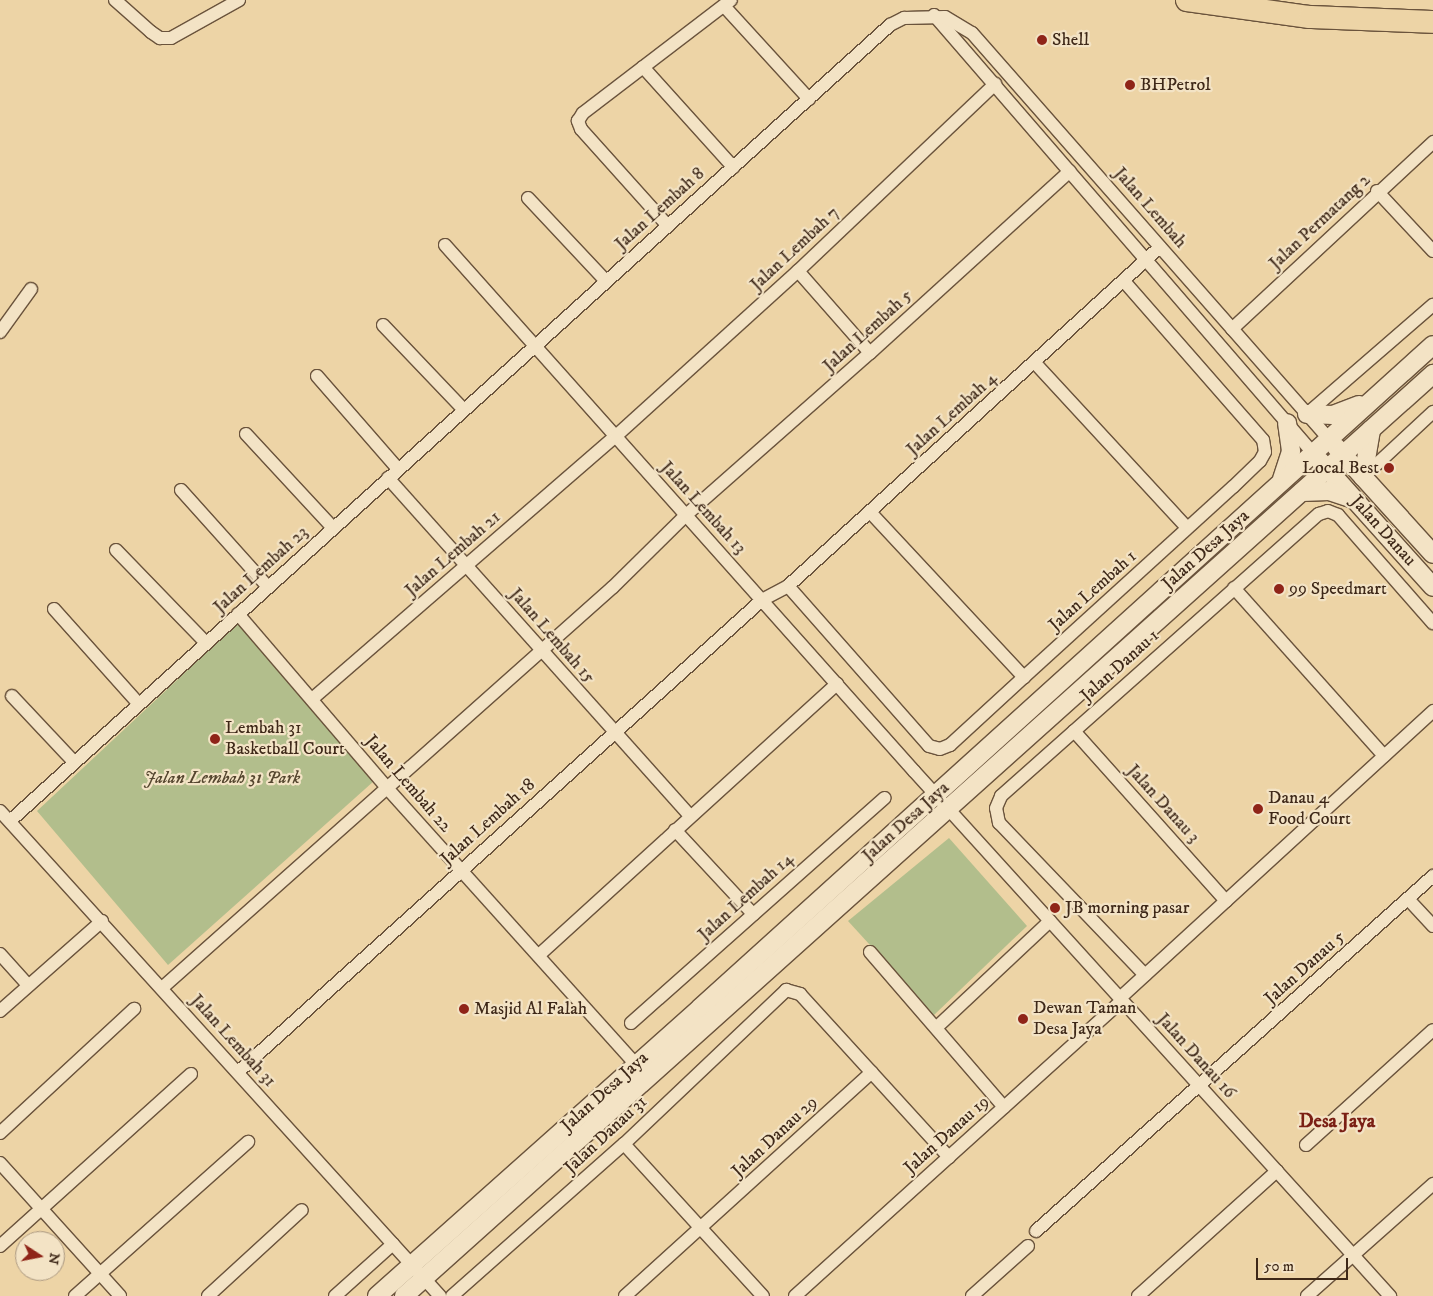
<!DOCTYPE html>
<style>
body{margin:0}
#map{position:relative;width:1433px;height:1296px;overflow:hidden;background:#edd4a6;font-family:"IM FELL DW Pica",serif}
div>[style]{position:absolute}
.green>*{inset:0;background:#b2be8c}
.roads{filter:drop-shadow(1px 0 #6a533c) drop-shadow(-1px 0 #6a533c) drop-shadow(0 1px #6a533c) drop-shadow(0 -1px #6a533c)}
.street>*{height:12px;margin:-6px;padding:0 6px;transform-origin:6px;border-radius:6px;background:#f3e3c5}
.secondary>*{height:18px;margin:-9px;padding:0 9px;transform-origin:9px;border-radius:9px;background:#f3e3c5}
.highway>*{height:22px;margin:-11px;padding:0 11px;transform-origin:11px;border-radius:11px;background:#edd4a6}
.dots>*{width:14px;height:14px;translate:-50% -50%;box-sizing:border-box;border:2px solid #f3e3c5;border-radius:50%}
span{translate:-50% -50%;white-space:nowrap;text-align:center;line-height:1.15;-webkit-text-stroke:4.5px #f3e3c5;paint-order:stroke}
.poi-label{font-size:18px;color:#3e2818}
.left{translate:0 -50%;text-align:left}
.right{translate:-100% -50%;text-align:right}
.street-label{font-size:18px;color:#3e2818}
.park-label{font-size:18px;color:#55462f;font-style:italic}
.quarter-label{font-size:20px;color:#7a1f14;font-weight:700}
.north{position:absolute;left:15px;top:1231px;width:50px;height:50px;box-sizing:border-box;background:#f3e3c5;border:1px solid #ab9880;border-radius:50%;rotate:101deg;font-size:14px;font-weight:700;line-height:20px;text-align:center;color:#3e2818}
.north::after{content:'';display:block;margin:auto;width:18px;height:22px;background:#8f2418;clip-path:polygon(50% 0,100% 100%,50% 72%,0 100%)}
.scale{position:absolute;left:1256px;top:1258px;width:92px;height:22px;box-sizing:border-box;border:2px solid #3e2818;border-top:0;padding-left:6px;font-size:15px;line-height:18px;white-space:nowrap;color:#3e2818;-webkit-text-stroke:4px #f3e3c5;paint-order:stroke}
</style>
<div id="map">
<div class="green">
<div style="clip-path:polygon(238px 623px,374px 781px,168px 965px,37px 811px)"></div>
<div style="clip-path:polygon(949px 838px,1027px 926px,934px 1015px,848px 921px)"></div>
</div>
<div class="roads">
<div class="street">
<div style="left:115px;top:0;width:48px;rotate:41.6deg"></div>
<div style="left:151px;top:32px;width:11px;rotate:34deg"></div>
<div style="left:160px;top:38px;width:11px"></div>
<div style="left:171px;top:38px;width:78px;rotate:-29.2deg"></div>
<div style="left:724px;top:6px;width:126px;rotate:47.6deg"></div>
<div style="left:934px;top:15px;width:579px;rotate:49.13deg"></div>
<div style="left:643px;top:67px;width:135px;rotate:48deg"></div>
<div style="left:1377px;top:191px;width:82px;rotate:47deg"></div>
<div style="left:528px;top:198px;width:114px;rotate:46.8deg"></div>
<div style="left:668px;top:226px;width:130px;rotate:-131.9deg"></div>
<div style="left:581px;top:129px;width:9px;rotate:-111deg"></div>
<div style="left:578px;top:121px;width:9px;rotate:-58deg"></div>
<div style="left:583px;top:113px;width:186px;rotate:-37.4deg"></div>
<div style="left:445px;top:245px;width:705px;rotate:48.28deg"></div>
<div style="left:914px;top:771px;width:709px;rotate:47.8deg"></div>
<div style="left:798px;top:271px;width:109px;rotate:48.7deg"></div>
<div style="left:383px;top:325px;width:117px;rotate:46.4deg"></div>
<div style="left:1232px;top:329px;width:275px;rotate:-42.9deg"></div>
<div style="left:0;top:332px;width:53px;rotate:-54.2deg"></div>
<div style="left:1035px;top:363px;width:224px;rotate:47.3deg"></div>
<div style="left:317px;top:376px;width:123px;rotate:48.9deg"></div>
<div style="left:1307px;top:414px;width:167px;rotate:-40.9deg"></div>
<div style="left:246px;top:434px;width:128px;rotate:47.2deg"></div>
<div style="left:1363px;top:477px;width:96px;rotate:-42.9deg"></div>
<div style="left:388px;top:478px;width:453px;rotate:48.2deg"></div>
<div style="left:181px;top:490px;width:130px;rotate:48.1deg"></div>
<div style="left:870px;top:512px;width:226px;rotate:47deg"></div>
<div style="left:116px;top:550px;width:129px;rotate:45.9deg"></div>
<div style="left:788px;top:586px;width:213px;rotate:48.6deg"></div>
<div style="left:929px;top:746px;width:11px;rotate:15deg"></div>
<div style="left:940px;top:749px;width:11px;rotate:-22deg"></div>
<div style="left:950px;top:745px;width:100px;rotate:-42.6deg"></div>
<div style="left:1024px;top:677px;width:282px;rotate:-42.3deg"></div>
<div style="left:1233px;top:487px;width:37px;rotate:-44deg"></div>
<div style="left:1260px;top:461px;width:10px;rotate:-61deg"></div>
<div style="left:1265px;top:452px;width:12px;rotate:-99deg"></div>
<div style="left:1263px;top:440px;width:211px;rotate:-131.2deg"></div>
<div style="left:1234px;top:588px;width:225px;rotate:48.2deg"></div>
<div style="left:54px;top:609px;width:127px;rotate:48.2deg"></div>
<div style="left:238px;top:614px;width:229px;rotate:49.4deg"></div>
<div style="left:387px;top:788px;width:370px;rotate:48deg"></div>
<div style="left:12px;top:696px;width:91px;rotate:46.8deg"></div>
<div style="left:312px;top:699px;width:402px;rotate:-40.9deg"></div>
<div style="left:616px;top:436px;width:246px;rotate:-42.2deg"></div>
<div style="left:798px;top:271px;width:272px;rotate:-43.5deg"></div>
<div style="left:1074px;top:731px;width:228px;rotate:48.2deg"></div>
<div style="left:0;top:811px;width:655px;rotate:47.79deg"></div>
<div style="left:10px;top:821px;width:1187px;rotate:-42.13deg"></div>
<div style="left:890px;top:25px;width:16px;rotate:-27deg"></div>
<div style="left:904px;top:18px;width:41px;rotate:-1.4deg"></div>
<div style="left:945px;top:17px;width:31px;rotate:31deg"></div>
<div style="left:972px;top:33px;width:541px;rotate:48.67deg"></div>
<div style="left:675px;top:830px;width:115px;rotate:47.1deg"></div>
<div style="left:1408px;top:899px;width:37px;rotate:47deg"></div>
<div style="left:870px;top:952px;width:205px;rotate:49.2deg"></div>
<div style="left:0;top:954px;width:42px;rotate:47.9deg"></div>
<div style="left:539px;top:955px;width:403px;rotate:-42.3deg"></div>
<div style="left:1145px;top:975px;width:211px;rotate:-133.8deg"></div>
<div style="left:999px;top:823px;width:15px;rotate:-101deg"></div>
<div style="left:996px;top:808px;width:13px;rotate:-67deg"></div>
<div style="left:1001px;top:796px;width:425px;rotate:-41.6deg"></div>
<div style="left:1319px;top:514px;width:9px;rotate:-18deg"></div>
<div style="left:1328px;top:511px;width:11px;rotate:22deg"></div>
<div style="left:1338px;top:515px;width:144px;rotate:48.7deg"></div>
<div style="left:162px;top:988px;width:603px;rotate:-41.64deg"></div>
<div style="left:613px;top:587px;width:103px;rotate:-44.6deg"></div>
<div style="left:686px;top:515px;width:245px;rotate:-41.4deg"></div>
<div style="left:870px;top:353px;width:270px;rotate:-42.3deg"></div>
<div style="left:1120px;top:998px;width:425px;rotate:-42.5deg"></div>
<div style="left:0;top:1011px;width:136px;rotate:-41.4deg"></div>
<div style="left:631px;top:1023px;width:339px;rotate:-41.6deg"></div>
<div style="left:937px;top:1027px;width:155px;rotate:-43.2deg"></div>
<div style="left:238px;top:1072px;width:705px;rotate:-42.01deg"></div>
<div style="left:762px;top:600px;width:30px;rotate:-28deg"></div>
<div style="left:788px;top:586px;width:503px;rotate:-42.34deg"></div>
<div style="left:0;top:1133px;width:183px;rotate:-42.8deg"></div>
<div style="left:624px;top:1144px;width:206px;rotate:47.6deg"></div>
<div style="left:1306px;top:1145px;width:171px;rotate:-42.2deg"></div>
<div style="left:0;top:1163px;width:179px;rotate:47.9deg"></div>
<div style="left:1036px;top:1231px;width:533px;rotate:-41.8deg"></div>
<div style="left:0;top:1246px;width:257px;rotate:-42deg"></div>
<div style="left:75px;top:1296px;width:232px;rotate:-41.7deg"></div>
<div style="left:208px;top:1296px;width:127px;rotate:-42.5deg"></div>
<div style="left:335px;top:1296px;width:78px;rotate:-41.9deg"></div>
<div style="left:452px;top:1296px;width:230px;rotate:-41.5deg"></div>
<div style="left:624px;top:1144px;width:224px;rotate:-43.5deg"></div>
<div style="left:786px;top:990px;width:15px;rotate:16deg"></div>
<div style="left:800px;top:994px;width:221px;rotate:47.6deg"></div>
<div style="left:625px;top:1296px;width:333px;rotate:-42.2deg"></div>
<div style="left:795px;top:1296px;width:440px;rotate:-42.1deg"></div>
<div style="left:972px;top:1296px;width:75px;rotate:-41.8deg"></div>
<div style="left:1138px;top:1296px;width:187px;rotate:-42deg"></div>
<div style="left:1307px;top:1296px;width:169px;rotate:-41.6deg"></div>
</div>
<div class="secondary">
<div style="left:1307px;top:414px;width:26px;rotate:2deg"></div>
<div style="left:1333px;top:415px;width:28px;rotate:-21deg"></div>
<div style="left:1336px;top:447px;width:144px;rotate:47.8deg"></div>
<div style="left:1320px;top:461px;width:169px;rotate:48.1deg"></div>
<div style="left:1363px;top:477px;width:48px;rotate:-80.3deg"></div>
<div style="left:1282px;top:479px;width:29px;rotate:-72deg"></div>
<div style="left:1291px;top:451px;width:28px;rotate:-98deg"></div>
<div style="left:1302px;top:492px;width:27px;rotate:-2deg"></div>
<div style="left:1329px;top:491px;width:23px;rotate:18deg"></div>
<div style="left:377px;top:1296px;width:433px;rotate:-41.7deg"></div>
<div style="left:700px;top:1008px;width:988px;rotate:-42.13deg"></div>
<div style="left:404px;top:1296px;width:1382px;rotate:-41.86deg"></div>
</div>
<div class="highway">
<div style="left:1187px;top:0;width:124px;rotate:7.9deg"></div>
<div style="left:1310px;top:17px;width:123px;rotate:2.3deg"></div>
</div>
</div>
<div class="dots">
<div style="left:1042px;top:40px;background:#8f2418"></div>
<div style="left:1130px;top:85px;background:#8f2418"></div>
<div style="left:1389px;top:468px;background:#8f2418"></div>
<div style="left:1279px;top:589px;background:#8f2418"></div>
<div style="left:215px;top:739px;background:#8f2418"></div>
<div style="left:1258px;top:809px;background:#8f2418"></div>
<div style="left:1055px;top:908px;background:#8f2418"></div>
<div style="left:464px;top:1009px;background:#8f2418"></div>
<div style="left:1023px;top:1019px;background:#8f2418"></div>
</div>
<div class="poi-label">
<span class="left" style="left:1052px;top:40px">Shell</span>
<span class="left" style="left:1140px;top:85px">BHPetrol</span>
<span class="right" style="left:1379px;top:468px">Local Best</span>
<span class="left" style="left:1289px;top:589px">99 Speedmart</span>
<span class="left" style="left:225px;top:739px">Lembah 31<br>Basketball Court</span>
<span class="left" style="left:1268px;top:809px">Danau 4<br>Food Court</span>
<span class="left" style="left:1065px;top:908px">JB morning pasar</span>
<span class="left" style="left:474px;top:1009px">Masjid Al Falah</span>
<span class="left" style="left:1033px;top:1019px">Dewan Taman<br>Desa Jaya</span>
</div>
<div class="street-label">
<span style="left:1150px;top:208px;rotate:49deg">Jalan Lembah</span>
<span style="left:660px;top:209px;rotate:-42deg">Jalan Lembah 8</span>
<span style="left:1320px;top:222px;rotate:-43deg">Jalan Permatang 2</span>
<span style="left:795px;top:249px;rotate:-43deg">Jalan Lembah 7</span>
<span style="left:868px;top:331px;rotate:-42deg">Jalan Lembah 5</span>
<span style="left:952px;top:414px;rotate:-42deg">Jalan Lembah 4</span>
<span style="left:703px;top:508px;rotate:48deg">Jalan Lembah 13</span>
<span style="left:1383px;top:531px;rotate:48deg">Jalan Danau</span>
<span style="left:1206px;top:550px;rotate:-42deg">Jalan Desa Jaya</span>
<span style="left:453px;top:554px;rotate:-41deg">Jalan Lembah 21</span>
<span style="left:261px;top:570px;rotate:-42deg">Jalan Lembah 23</span>
<span style="left:1093px;top:591px;rotate:-42deg">Jalan Lembah 1</span>
<span style="left:552px;top:636px;rotate:49deg">Jalan Lembah 15</span>
<span style="left:1120px;top:666px;rotate:-42deg">Jalan Danau 1</span>
<span style="left:408px;top:784px;rotate:49deg">Jalan Lembah 22</span>
<span style="left:1163px;top:804px;rotate:48deg">Jalan Danau 3</span>
<span style="left:488px;top:822px;rotate:-42deg">Jalan Lembah 18</span>
<span style="left:906px;top:822px;rotate:-42deg">Jalan Desa Jaya</span>
<span style="left:746px;top:897px;rotate:-42deg">Jalan Lembah 14</span>
<span style="left:1305px;top:968px;rotate:-42deg">Jalan Danau 5</span>
<span style="left:233px;top:1041px;rotate:48deg">Jalan Lembah 31</span>
<span style="left:1196px;top:1056px;rotate:48deg">Jalan Danau 16</span>
<span style="left:605px;top:1092px;rotate:-42deg">Jalan Desa Jaya</span>
<span style="left:606px;top:1135px;rotate:-43deg">Jalan Danau 31</span>
<span style="left:947px;top:1135px;rotate:-42deg">Jalan Danau 19</span>
<span style="left:775px;top:1137px;rotate:-43deg">Jalan Danau 29</span>
</div>
<div class="park-label">
<span style="left:222px;top:778px">Jalan Lembah 31 Park</span>
</div>
<div class="quarter-label">
<span style="left:1337px;top:1121px">Desa Jaya</span>
</div>
<div class="north">N</div>
<div class="scale">50 m</div>
</div>
